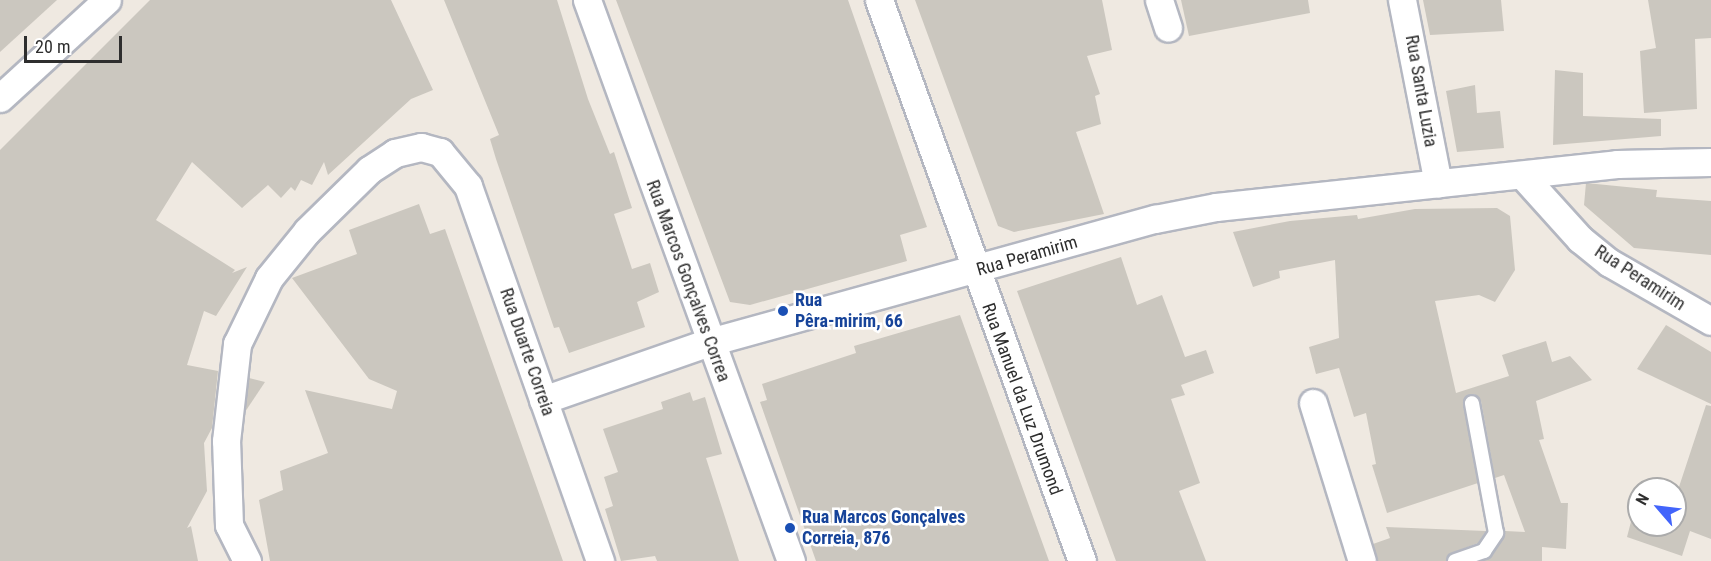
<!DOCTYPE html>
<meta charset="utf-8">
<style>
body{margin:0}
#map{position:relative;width:1711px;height:561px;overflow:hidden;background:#efe9e1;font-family:"Roboto Condensed",sans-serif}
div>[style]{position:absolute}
.building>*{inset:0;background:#cbc7bf}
.roads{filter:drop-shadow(2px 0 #b4b7c1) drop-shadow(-2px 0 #b4b7c1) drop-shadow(0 2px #b4b7c1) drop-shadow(0 -2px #b4b7c1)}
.service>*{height:14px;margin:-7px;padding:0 7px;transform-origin:7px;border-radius:7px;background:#fff}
.minor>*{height:27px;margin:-13.5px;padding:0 13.5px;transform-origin:13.5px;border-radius:13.5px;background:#fff}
.dots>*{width:16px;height:16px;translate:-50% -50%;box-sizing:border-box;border:3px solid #fff;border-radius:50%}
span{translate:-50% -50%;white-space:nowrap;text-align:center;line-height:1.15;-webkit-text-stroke:5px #fff;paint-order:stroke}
.street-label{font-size:18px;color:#2e2e2e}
.transit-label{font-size:18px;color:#164399;font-weight:700}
.left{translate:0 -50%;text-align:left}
.north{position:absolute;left:1627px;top:477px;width:60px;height:60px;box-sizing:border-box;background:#fff;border:2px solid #ababab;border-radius:50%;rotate:298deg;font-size:16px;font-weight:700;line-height:24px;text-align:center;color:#2e2e2e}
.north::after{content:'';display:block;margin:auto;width:21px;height:27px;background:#4264fb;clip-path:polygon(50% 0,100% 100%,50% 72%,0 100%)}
.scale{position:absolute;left:24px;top:36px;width:98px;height:27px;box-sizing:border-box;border:3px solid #2e2e2e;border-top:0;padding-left:8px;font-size:18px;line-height:21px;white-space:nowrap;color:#2e2e2e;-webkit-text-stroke:4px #fff;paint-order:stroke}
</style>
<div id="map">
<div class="building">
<div style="clip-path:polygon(0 0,57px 0,0 52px)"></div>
<div style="clip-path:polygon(150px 0,391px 0,433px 90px,411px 99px,328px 175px,324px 162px,312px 185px,301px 180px,295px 191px,291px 187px,281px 198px,268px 185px,242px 208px,192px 162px,156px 220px,235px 270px,232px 273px,247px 267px,216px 316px,204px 311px,187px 365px,218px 371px,212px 428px,204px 443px,207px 491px,187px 528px,191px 526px,198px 561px,0 561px,0 150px)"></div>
<div style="clip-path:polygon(444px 0,557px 0,588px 99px,610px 154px,614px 152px,632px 208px,614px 214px,632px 269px,650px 263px,659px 292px,637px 302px,645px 327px,569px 353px,559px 327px,554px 328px,496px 159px,490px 139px,499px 135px)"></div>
<div style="clip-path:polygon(616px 0,848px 0,927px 227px,900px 235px,907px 261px,750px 305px,730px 302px)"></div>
<div style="clip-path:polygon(915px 0,1102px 0,1112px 50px,1087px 56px,1100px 94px,1095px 96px,1101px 124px,1076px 132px,1104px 214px,1014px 232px,998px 226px)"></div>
<div style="clip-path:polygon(1181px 0,1308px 0,1310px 13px,1189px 36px)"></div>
<div style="clip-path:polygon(1423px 0,1501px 0,1504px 31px,1430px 35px)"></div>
<div style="clip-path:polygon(1648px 0,1711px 0,1711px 38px,1695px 39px,1697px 109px,1644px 113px,1640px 51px,1656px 48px)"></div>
<div style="clip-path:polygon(1555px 70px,1583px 73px,1583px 116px,1661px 119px,1661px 136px,1553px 145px)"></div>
<div style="clip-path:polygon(1475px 85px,1477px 113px,1500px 111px,1504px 148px,1457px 152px,1446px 91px)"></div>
<div style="clip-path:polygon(1586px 183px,1657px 190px,1656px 197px,1711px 201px,1711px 255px,1634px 248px,1584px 205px)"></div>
<div style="clip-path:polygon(419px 204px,430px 234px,445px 229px,563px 561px,270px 561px,259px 500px,283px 490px,280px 471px,328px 453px,305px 390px,392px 409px,397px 391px,369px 379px,292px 278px,357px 254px,349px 230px)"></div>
<div style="clip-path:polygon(1497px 208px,1510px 216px,1515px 270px,1495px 302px,1479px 295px,1435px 301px,1456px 393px,1509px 376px,1502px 355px,1546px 341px,1552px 362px,1570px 356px,1592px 380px,1536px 401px,1544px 439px,1539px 440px,1561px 503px,1568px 503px,1566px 549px,1542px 547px,1542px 561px,1483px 561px,1491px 556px,1505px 531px,1525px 532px,1504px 475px,1495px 478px,1481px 401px,1474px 394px,1466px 397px,1463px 404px,1478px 483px,1387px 513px,1372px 465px,1376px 464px,1366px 413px,1354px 417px,1339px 368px,1316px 374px,1309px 347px,1339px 338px,1335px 260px,1279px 271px,1280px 278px,1253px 287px,1233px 232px,1290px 221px,1357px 215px,1358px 219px,1415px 209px)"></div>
<div style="clip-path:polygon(1121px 257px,1137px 305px,1162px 295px,1185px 357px,1206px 350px,1214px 373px,1181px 385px,1185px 395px,1171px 399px,1200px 483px,1179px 491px,1206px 561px,1116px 561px,1017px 291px)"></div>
<div style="clip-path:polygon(960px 315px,1049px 561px,816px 561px,760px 402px,767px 400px,762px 384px,856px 353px,854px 346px)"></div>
<div style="clip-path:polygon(1666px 325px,1711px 352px,1711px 404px,1637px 369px)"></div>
<div style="clip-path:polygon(249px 378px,265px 382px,245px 412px)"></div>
<div style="clip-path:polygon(690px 392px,693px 401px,705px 397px,722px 454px,706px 458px,739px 561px,657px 561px,655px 556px,621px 561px,605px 509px,613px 506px,604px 477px,618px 472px,603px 429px,663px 409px,661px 402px)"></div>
<div style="clip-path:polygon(1706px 405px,1711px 406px,1711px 539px,1690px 531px,1682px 556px,1627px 537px,1634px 510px,1639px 512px,1639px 525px,1675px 525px,1675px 499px)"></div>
<div style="clip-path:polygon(1386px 527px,1486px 531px,1478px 543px,1452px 553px,1446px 561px,1377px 561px,1373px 544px,1390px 538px)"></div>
</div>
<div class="roads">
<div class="service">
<div style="left:1455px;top:561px;width:31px;rotate:-19deg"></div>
<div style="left:1484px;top:551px;width:22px;rotate:-56deg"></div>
<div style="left:1496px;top:533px;width:132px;rotate:-100.5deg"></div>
</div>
<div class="minor">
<div style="left:587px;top:0;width:597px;rotate:70.02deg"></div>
<div style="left:879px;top:0;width:597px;rotate:70.11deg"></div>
<div style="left:1159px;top:0;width:29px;rotate:72deg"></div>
<div style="left:1402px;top:0;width:187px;rotate:78.9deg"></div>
<div style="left:0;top:98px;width:145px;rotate:-42.5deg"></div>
<div style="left:1524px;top:177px;width:84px;rotate:47.9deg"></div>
<div style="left:1580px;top:239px;width:38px;rotate:39deg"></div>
<div style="left:1610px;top:263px;width:116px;rotate:29.9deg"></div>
<div style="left:543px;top:400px;width:177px;rotate:-19.2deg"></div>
<div style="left:710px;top:342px;width:462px;rotate:-15.5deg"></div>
<div style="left:1155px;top:219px;width:62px;rotate:-11.1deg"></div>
<div style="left:1216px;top:207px;width:403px;rotate:-6.1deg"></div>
<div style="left:1617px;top:164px;width:94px;rotate:-1.2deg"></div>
<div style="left:1313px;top:403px;width:165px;rotate:72.8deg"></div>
<div style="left:247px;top:561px;width:40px;rotate:-116.6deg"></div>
<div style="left:229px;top:525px;width:84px;rotate:-92deg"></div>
<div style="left:226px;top:441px;width:98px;rotate:-83.5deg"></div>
<div style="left:237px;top:344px;width:73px;rotate:-64.1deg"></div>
<div style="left:269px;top:278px;width:60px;rotate:-51deg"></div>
<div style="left:307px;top:231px;width:87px;rotate:-44.5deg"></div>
<div style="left:369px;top:170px;width:31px;rotate:-33deg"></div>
<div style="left:395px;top:153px;width:27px;rotate:-13deg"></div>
<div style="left:421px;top:147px;width:20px;rotate:15deg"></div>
<div style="left:440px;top:152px;width:44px;rotate:50.5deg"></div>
<div style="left:468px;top:186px;width:398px;rotate:70.6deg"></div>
</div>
</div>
<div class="dots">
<div style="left:783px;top:311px;background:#1a4fb4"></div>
<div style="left:790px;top:528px;background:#1a4fb4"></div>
</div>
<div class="street-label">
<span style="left:1421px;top:91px;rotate:80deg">Rua Santa Luzia</span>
<span style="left:1027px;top:256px;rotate:-16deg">Rua Peramirim</span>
<span style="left:1640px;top:278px;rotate:33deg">Rua Peramirim</span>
<span style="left:688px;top:281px;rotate:70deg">Rua Marcos Gonçalves Correa</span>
<span style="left:527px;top:352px;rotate:71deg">Rua Duarte Correia</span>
<span style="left:1022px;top:399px;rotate:70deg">Rua Manuel da Luz Drumond</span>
</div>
<div class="transit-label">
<span class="left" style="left:795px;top:311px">Rua<br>Pêra-mirim, 66</span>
<span class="left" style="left:802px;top:528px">Rua Marcos Gonçalves<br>Correia, 876</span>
</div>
<div class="north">N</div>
<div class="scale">20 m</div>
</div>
